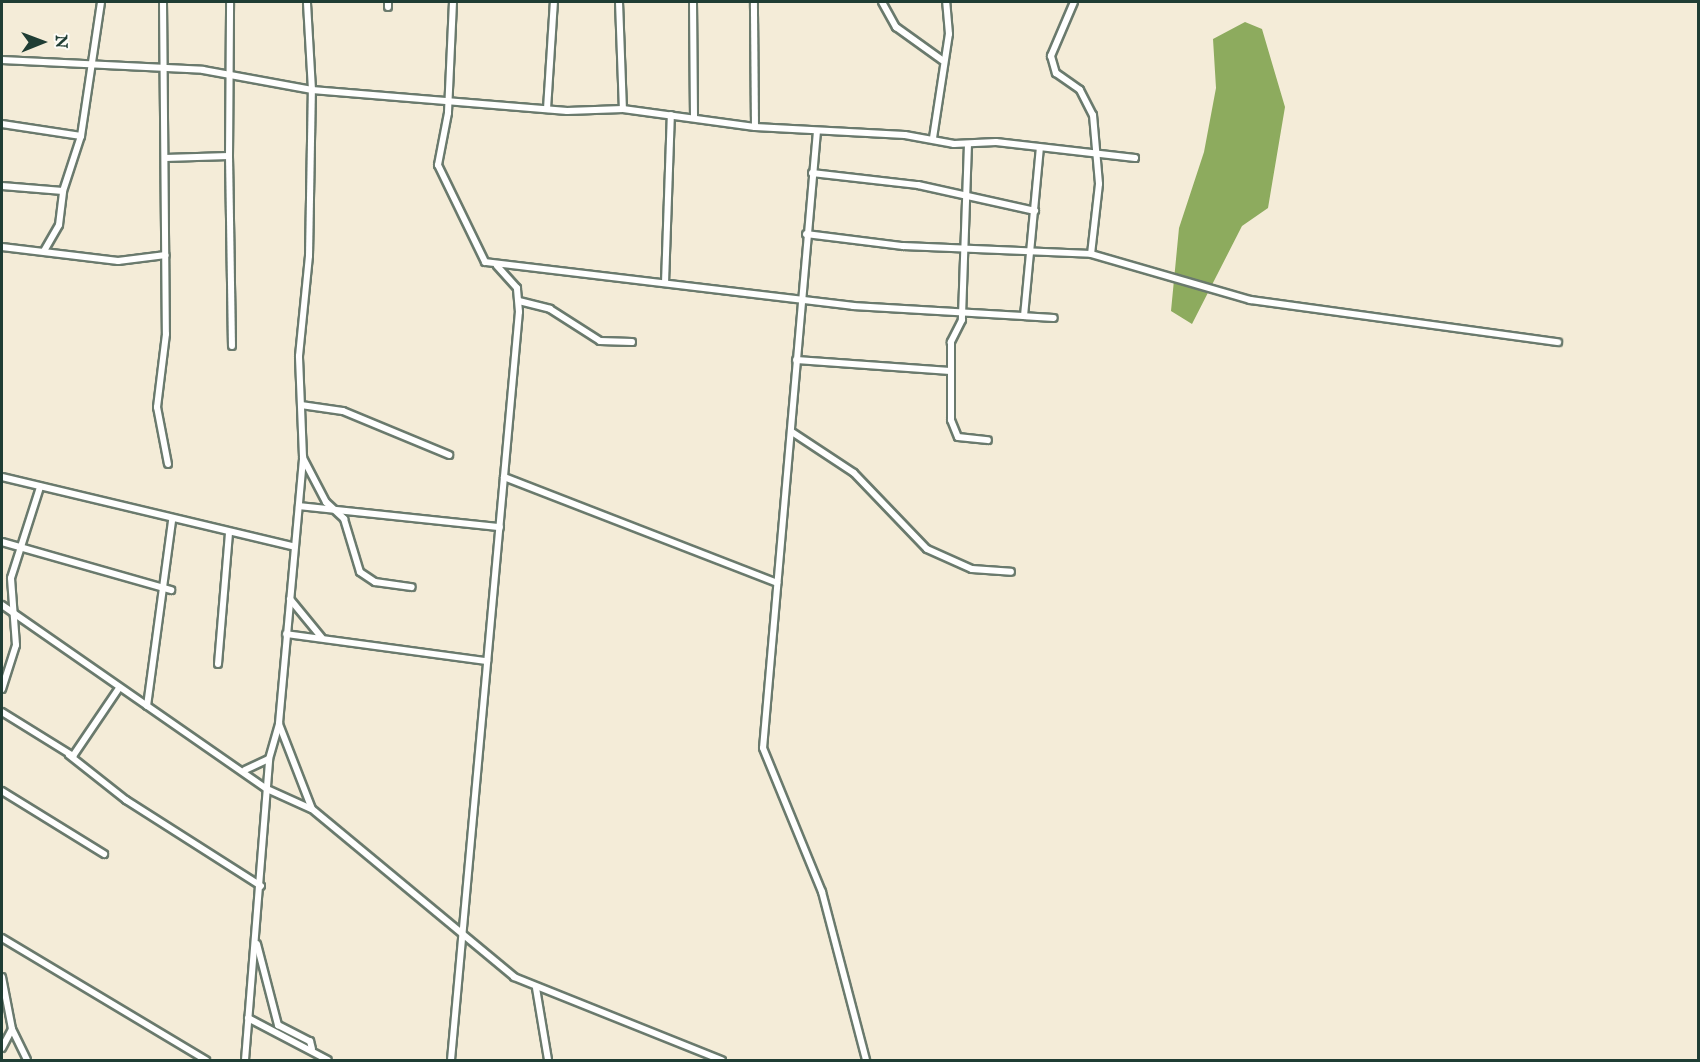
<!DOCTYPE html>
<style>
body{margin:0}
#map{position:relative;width:1700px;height:1062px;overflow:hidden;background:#f4ecd8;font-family:"IM FELL English",serif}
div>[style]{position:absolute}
.forest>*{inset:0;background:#8dab5e}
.roads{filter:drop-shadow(2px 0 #6a7a6d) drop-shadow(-2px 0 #6a7a6d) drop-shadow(0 2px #6a7a6d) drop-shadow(0 -2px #6a7a6d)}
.minor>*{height:6px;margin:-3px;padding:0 3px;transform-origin:3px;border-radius:3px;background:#fff}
span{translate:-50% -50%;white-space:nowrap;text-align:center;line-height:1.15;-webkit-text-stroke:4.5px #fdfcf7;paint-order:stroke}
.frame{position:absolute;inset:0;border:3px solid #1f3d34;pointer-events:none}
.north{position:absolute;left:12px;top:12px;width:60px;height:60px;-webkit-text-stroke:4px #fdfcf7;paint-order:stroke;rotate:89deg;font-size:16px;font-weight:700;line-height:24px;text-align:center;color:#1f3d34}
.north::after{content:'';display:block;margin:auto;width:21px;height:27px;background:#1f3d34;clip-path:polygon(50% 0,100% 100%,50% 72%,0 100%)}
</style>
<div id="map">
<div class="forest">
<div style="clip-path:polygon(1245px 22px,1262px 29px,1285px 107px,1268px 208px,1242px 226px,1192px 324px,1171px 311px,1179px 228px,1204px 152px,1216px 88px,1213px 39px)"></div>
</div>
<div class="roads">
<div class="minor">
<div style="left:163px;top:2px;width:332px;rotate:89.5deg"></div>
<div style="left:166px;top:334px;width:74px;rotate:97deg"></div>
<div style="left:157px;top:407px;width:58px;rotate:79.1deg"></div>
<div style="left:453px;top:2px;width:111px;rotate:92.6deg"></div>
<div style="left:448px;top:113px;width:53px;rotate:100.9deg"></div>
<div style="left:438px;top:165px;width:108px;rotate:64.1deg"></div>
<div style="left:485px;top:262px;width:371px;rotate:6.8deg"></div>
<div style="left:853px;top:306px;width:201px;rotate:3.4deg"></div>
<div style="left:619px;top:2px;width:107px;rotate:87.9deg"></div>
<div style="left:693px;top:2px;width:116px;rotate:89.5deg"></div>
<div style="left:882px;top:2px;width:29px;rotate:61deg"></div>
<div style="left:896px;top:27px;width:57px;rotate:35.7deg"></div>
<div style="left:1074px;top:2px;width:59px;rotate:113.1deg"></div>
<div style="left:1051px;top:56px;width:18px;rotate:74deg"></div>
<div style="left:1056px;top:73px;width:29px;rotate:35deg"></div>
<div style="left:1080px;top:90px;width:28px;rotate:63deg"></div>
<div style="left:1093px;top:115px;width:69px;rotate:85deg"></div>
<div style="left:1099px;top:184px;width:70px;rotate:96.5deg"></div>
<div style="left:388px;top:7px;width:5px;rotate:-90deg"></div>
<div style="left:2px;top:60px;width:201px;rotate:2.8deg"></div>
<div style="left:203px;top:70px;width:111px;rotate:10.4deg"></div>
<div style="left:312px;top:90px;width:256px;rotate:4.7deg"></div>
<div style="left:567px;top:111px;width:56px;rotate:-2deg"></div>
<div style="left:623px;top:109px;width:133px;rotate:7.8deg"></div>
<div style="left:755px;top:127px;width:125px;rotate:-90.5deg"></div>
<div style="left:547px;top:109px;width:107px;rotate:-86.3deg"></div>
<div style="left:2px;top:124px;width:80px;rotate:8.6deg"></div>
<div style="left:755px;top:127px;width:150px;rotate:3.1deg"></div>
<div style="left:905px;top:135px;width:50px;rotate:10.4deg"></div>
<div style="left:954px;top:144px;width:42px;rotate:-2.7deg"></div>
<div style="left:996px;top:142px;width:140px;rotate:6.6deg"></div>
<div style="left:817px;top:131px;width:619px;rotate:95deg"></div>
<div style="left:763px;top:748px;width:156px;rotate:67.7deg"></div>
<div style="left:822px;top:892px;width:174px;rotate:75.3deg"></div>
<div style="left:933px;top:138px;width:105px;rotate:-81.3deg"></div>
<div style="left:949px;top:34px;width:32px;rotate:-95deg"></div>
<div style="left:968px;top:144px;width:176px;rotate:92deg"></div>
<div style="left:962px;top:320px;width:25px;rotate:117deg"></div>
<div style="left:951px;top:342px;width:78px;rotate:90deg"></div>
<div style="left:951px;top:420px;width:18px;rotate:68deg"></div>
<div style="left:958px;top:437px;width:30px;rotate:6deg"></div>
<div style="left:229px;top:156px;width:190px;rotate:89.1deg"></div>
<div style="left:165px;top:158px;width:64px;rotate:-1.8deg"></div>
<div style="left:229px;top:156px;width:154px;rotate:-89.6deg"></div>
<div style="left:812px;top:173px;width:107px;rotate:6.5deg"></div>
<div style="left:918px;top:185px;width:120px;rotate:12.5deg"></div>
<div style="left:2px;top:186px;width:61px;rotate:4.7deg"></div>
<div style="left:806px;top:234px;width:98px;rotate:7.1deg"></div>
<div style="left:903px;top:246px;width:188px;rotate:2.4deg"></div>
<div style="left:1091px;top:254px;width:166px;rotate:16.1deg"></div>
<div style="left:1250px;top:300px;width:311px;rotate:7.8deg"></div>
<div style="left:2px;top:247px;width:117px;rotate:6.9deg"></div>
<div style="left:118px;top:261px;width:48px;rotate:-7.1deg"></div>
<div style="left:44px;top:251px;width:30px;rotate:-60deg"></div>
<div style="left:59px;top:225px;width:34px;rotate:-83deg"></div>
<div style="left:63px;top:191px;width:58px;rotate:-71.9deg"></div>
<div style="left:81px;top:136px;width:135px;rotate:-81.5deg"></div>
<div style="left:665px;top:283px;width:168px;rotate:-88deg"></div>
<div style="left:519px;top:301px;width:32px;rotate:14deg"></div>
<div style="left:550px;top:309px;width:59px;rotate:32.6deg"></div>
<div style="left:600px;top:341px;width:32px;rotate:2deg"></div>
<div style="left:1024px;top:316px;width:169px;rotate:-84.6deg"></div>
<div style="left:796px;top:360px;width:155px;rotate:4.1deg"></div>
<div style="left:301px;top:405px;width:42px;rotate:8.1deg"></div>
<div style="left:343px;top:411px;width:115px;rotate:22.5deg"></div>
<div style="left:792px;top:432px;width:74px;rotate:33.5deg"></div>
<div style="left:854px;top:473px;width:105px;rotate:46.2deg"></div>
<div style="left:927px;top:549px;width:49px;rotate:24deg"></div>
<div style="left:972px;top:569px;width:39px;rotate:4deg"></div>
<div style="left:303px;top:458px;width:50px;rotate:62.4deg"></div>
<div style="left:326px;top:502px;width:25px;rotate:43deg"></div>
<div style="left:344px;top:519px;width:55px;rotate:73.2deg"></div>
<div style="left:360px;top:572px;width:18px;rotate:34deg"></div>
<div style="left:375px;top:582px;width:37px;rotate:8deg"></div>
<div style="left:2px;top:477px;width:301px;rotate:13.4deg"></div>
<div style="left:504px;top:477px;width:293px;rotate:21.2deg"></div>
<div style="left:299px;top:506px;width:202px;rotate:6deg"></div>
<div style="left:2px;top:542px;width:176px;rotate:15.9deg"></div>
<div style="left:290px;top:599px;width:50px;rotate:50.6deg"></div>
<div style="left:2px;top:605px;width:323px;rotate:34.8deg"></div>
<div style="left:267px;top:789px;width:48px;rotate:24.4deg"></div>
<div style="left:286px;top:634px;width:203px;rotate:7.7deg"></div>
<div style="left:218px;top:664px;width:131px;rotate:-85.2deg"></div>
<div style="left:2px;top:689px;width:46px;rotate:-72.3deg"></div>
<div style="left:16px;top:645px;width:67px;rotate:-94.3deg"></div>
<div style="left:11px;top:578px;width:96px;rotate:-72.3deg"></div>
<div style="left:147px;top:706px;width:187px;rotate:-82.3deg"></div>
<div style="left:2px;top:712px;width:84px;rotate:31.8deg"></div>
<div style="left:73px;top:756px;width:82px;rotate:-55.9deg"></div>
<div style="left:279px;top:724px;width:91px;rotate:68.8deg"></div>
<div style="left:312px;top:809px;width:263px;rotate:39.7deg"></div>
<div style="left:514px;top:977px;width:224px;rotate:21.8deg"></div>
<div style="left:69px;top:755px;width:73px;rotate:38.3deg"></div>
<div style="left:126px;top:800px;width:160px;rotate:32.5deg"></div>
<div style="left:245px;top:770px;width:26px;rotate:-25deg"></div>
<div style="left:2px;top:791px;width:120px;rotate:31.7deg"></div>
<div style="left:2px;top:938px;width:238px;rotate:30.9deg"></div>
<div style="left:257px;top:944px;width:84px;rotate:75.5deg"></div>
<div style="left:278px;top:1025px;width:36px;rotate:27deg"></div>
<div style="left:310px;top:1041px;width:8px;rotate:76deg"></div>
<div style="left:2px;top:977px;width:53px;rotate:79.1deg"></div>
<div style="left:12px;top:1029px;width:34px;rotate:64deg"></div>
<div style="left:536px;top:988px;width:73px;rotate:80.5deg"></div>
<div style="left:248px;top:1018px;width:90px;rotate:27.7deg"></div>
<div style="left:2px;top:1048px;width:21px;rotate:-62deg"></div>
<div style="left:245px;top:1060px;width:302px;rotate:-85.4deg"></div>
<div style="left:269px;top:759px;width:37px;rotate:-74deg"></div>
<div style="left:279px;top:723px;width:267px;rotate:-84.8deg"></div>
<div style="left:303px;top:457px;width:101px;rotate:-92.3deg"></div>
<div style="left:299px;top:356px;width:100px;rotate:-84.3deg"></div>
<div style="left:309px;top:256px;width:166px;rotate:-89deg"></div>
<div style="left:312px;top:90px;width:88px;rotate:-93.3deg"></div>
<div style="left:451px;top:1060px;width:751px;rotate:-84.81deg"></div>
<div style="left:519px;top:312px;width:24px;rotate:-95deg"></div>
<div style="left:517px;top:288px;width:30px;rotate:-132deg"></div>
</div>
</div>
<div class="frame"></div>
<div class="north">N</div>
</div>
